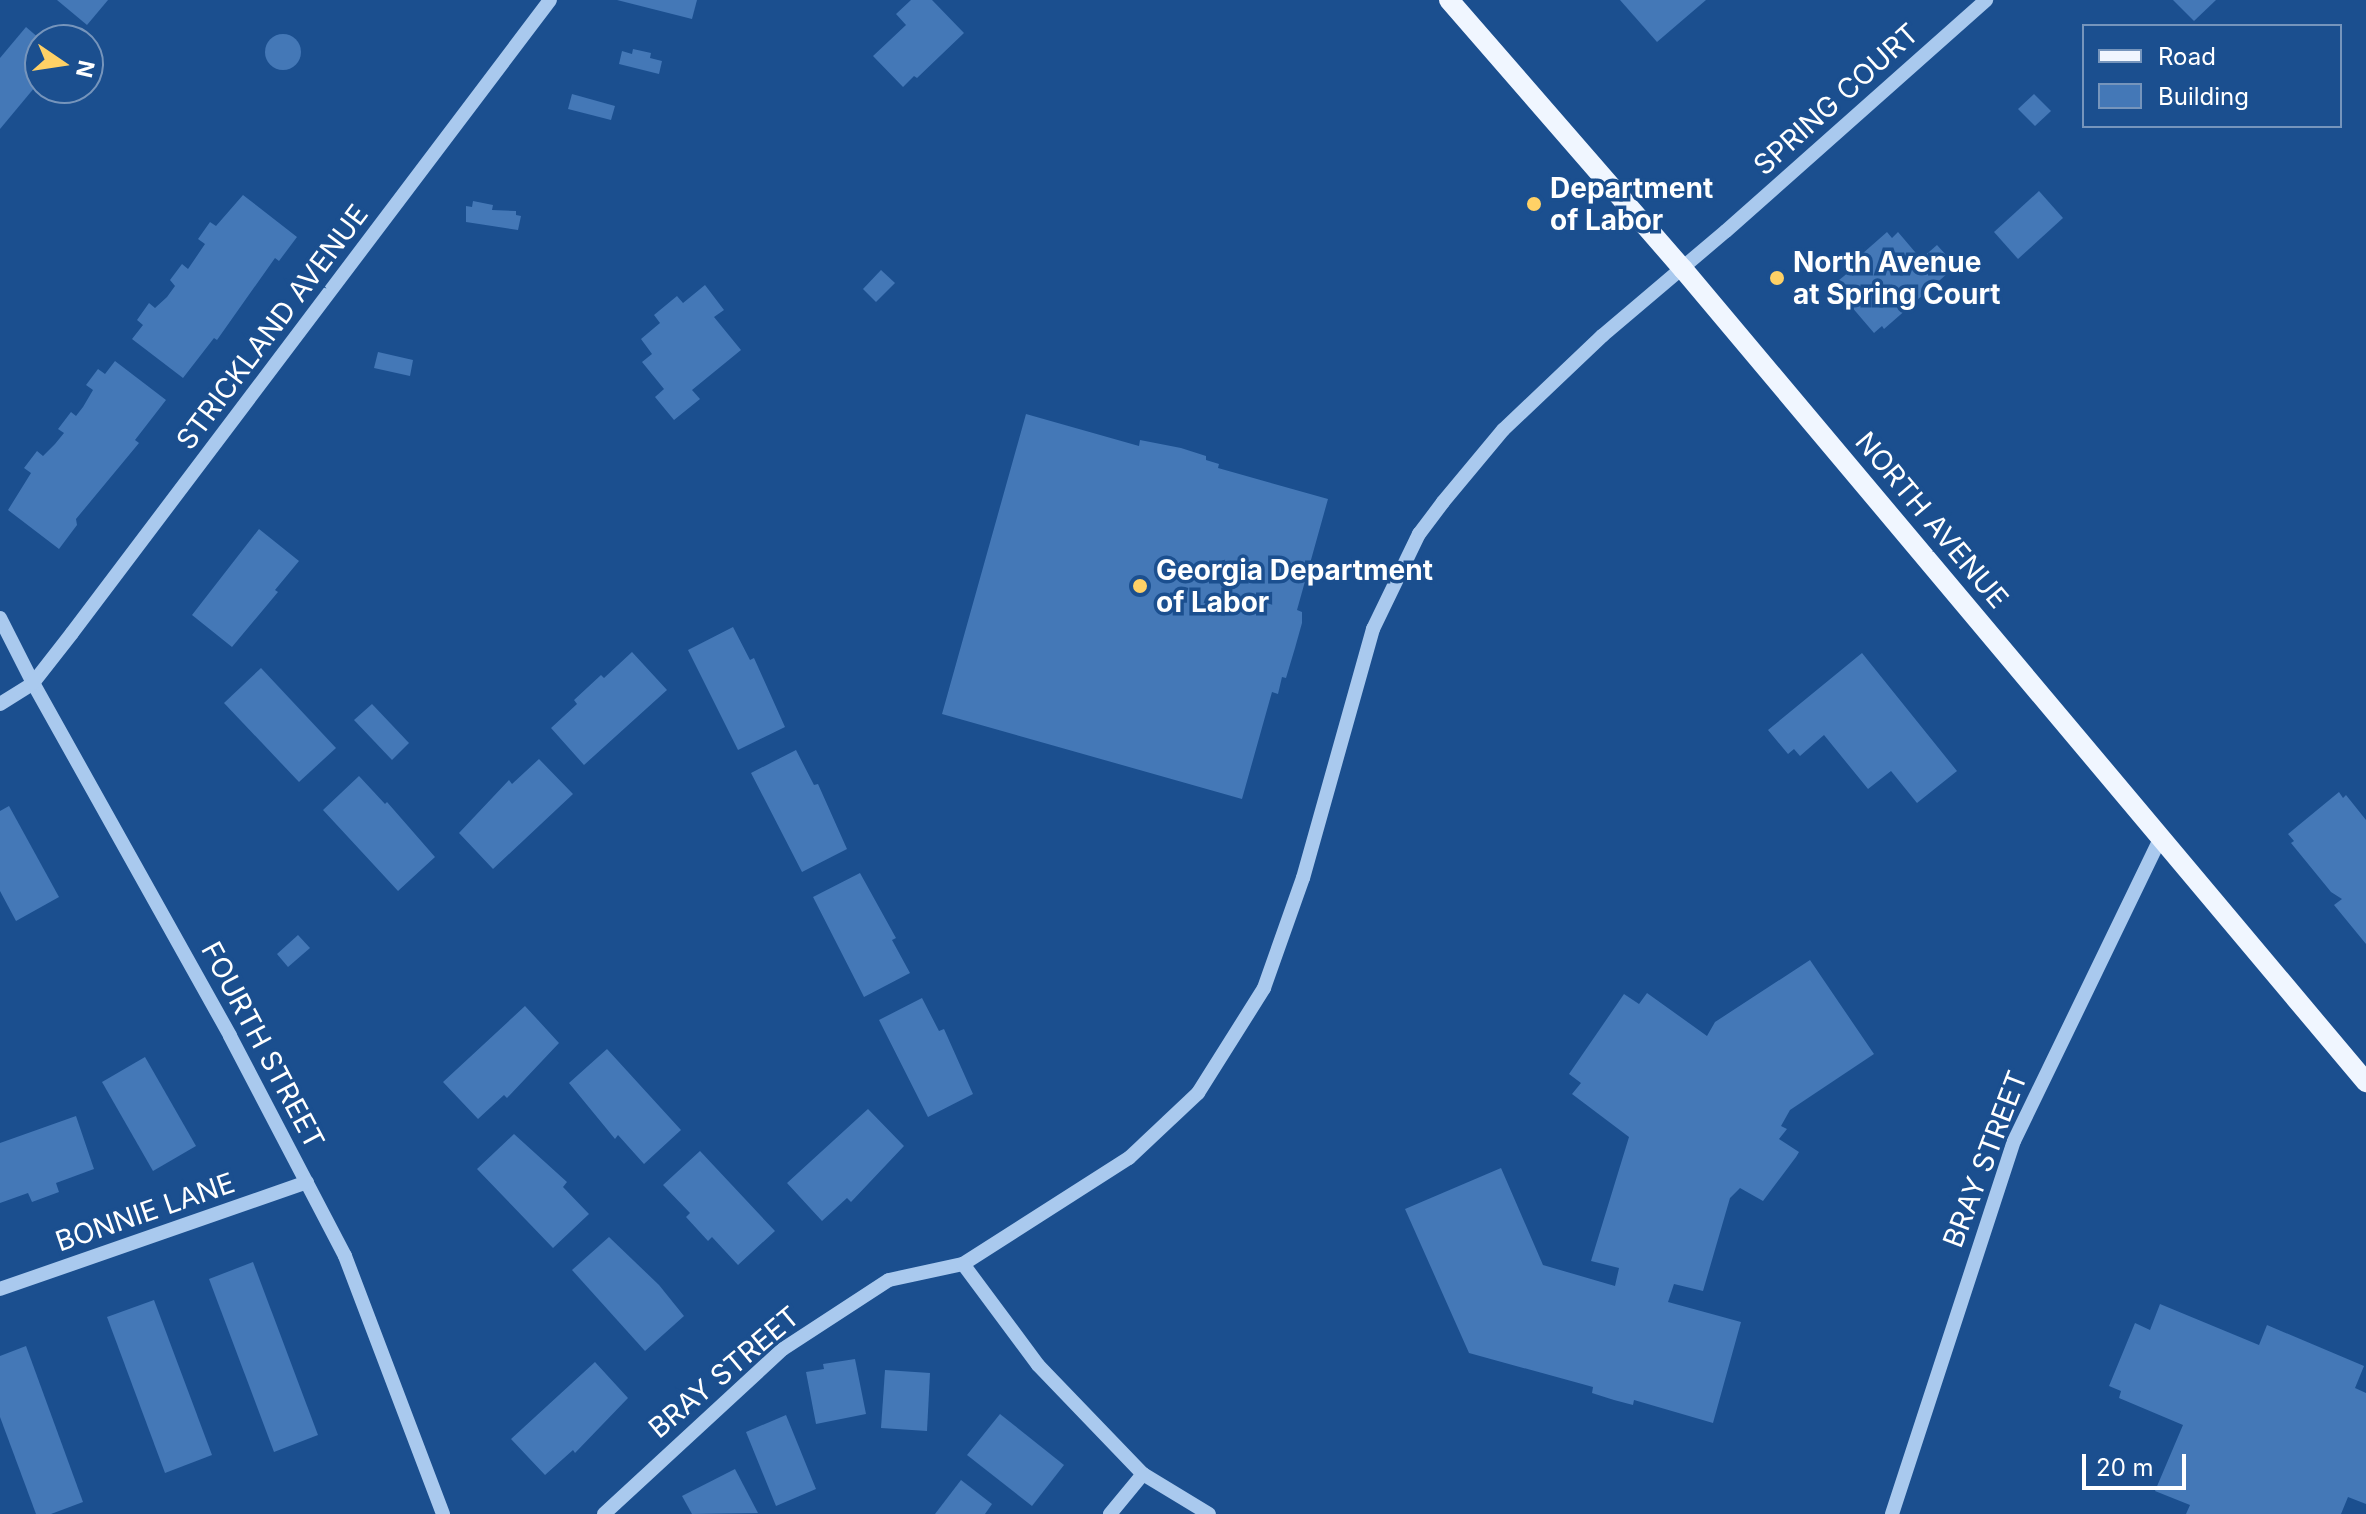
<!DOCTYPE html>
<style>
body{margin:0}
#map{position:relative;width:2366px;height:1514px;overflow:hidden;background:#1b4f8f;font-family:Inter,sans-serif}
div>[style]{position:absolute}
.building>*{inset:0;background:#4478b7}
.round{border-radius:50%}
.minor>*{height:14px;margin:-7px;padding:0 7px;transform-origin:7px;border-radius:7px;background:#a9c9ee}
.major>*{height:20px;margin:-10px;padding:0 10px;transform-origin:10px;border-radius:10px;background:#f0f6ff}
.dots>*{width:22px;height:22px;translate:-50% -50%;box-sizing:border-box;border:4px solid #1b4f8f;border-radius:50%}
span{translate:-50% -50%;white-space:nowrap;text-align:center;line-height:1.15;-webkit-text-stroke:7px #1b4f8f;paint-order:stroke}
.street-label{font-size:28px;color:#fff}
.poi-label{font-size:28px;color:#fff;font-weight:700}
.left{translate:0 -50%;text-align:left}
.legend{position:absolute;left:2082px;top:24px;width:260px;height:104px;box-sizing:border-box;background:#1b4f8f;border:2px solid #7695bc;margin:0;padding:10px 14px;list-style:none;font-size:24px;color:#fff}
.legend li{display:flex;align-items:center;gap:16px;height:40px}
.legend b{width:40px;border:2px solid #7695bc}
.north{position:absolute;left:24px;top:24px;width:80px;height:80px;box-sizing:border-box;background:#1b4f8f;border:2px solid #7695bc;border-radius:50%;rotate:103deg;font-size:22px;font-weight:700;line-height:32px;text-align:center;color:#fff}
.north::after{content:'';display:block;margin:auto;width:28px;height:36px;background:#ffd166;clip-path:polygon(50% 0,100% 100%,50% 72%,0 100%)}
.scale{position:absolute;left:2082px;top:1454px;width:104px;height:36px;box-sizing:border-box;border:4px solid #fff;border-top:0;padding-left:10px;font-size:24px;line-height:28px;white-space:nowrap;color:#fff;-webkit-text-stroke:6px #1b4f8f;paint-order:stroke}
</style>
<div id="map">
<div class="building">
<div style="clip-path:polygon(57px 0,108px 0,87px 25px)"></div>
<div style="clip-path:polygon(617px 0,697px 0,692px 19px)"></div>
<div style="clip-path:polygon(911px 0,932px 0,964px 33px,917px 78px,914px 76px,903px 87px,873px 56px,906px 25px,896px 14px)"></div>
<div style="clip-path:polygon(1620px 0,1706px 0,1657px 42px)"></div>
<div style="clip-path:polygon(2173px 0,2216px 0,2194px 21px)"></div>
<div style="clip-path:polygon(26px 27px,40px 39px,40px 81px,0 129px,0 58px)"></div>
<div class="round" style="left:265px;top:34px;width:36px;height:36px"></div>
<div style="clip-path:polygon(633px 49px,651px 53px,650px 58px,662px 61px,659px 74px,619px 64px,622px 51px,632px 54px)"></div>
<div style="clip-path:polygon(572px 94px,615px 106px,611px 120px,568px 109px)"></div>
<div style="clip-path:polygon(2034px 94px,2051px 111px,2035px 126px,2018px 109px)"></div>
<div style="clip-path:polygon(2039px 191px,2063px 218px,2018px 259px,1994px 232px)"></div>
<div style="clip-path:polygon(243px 195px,297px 237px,279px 261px,275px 258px,217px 340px,214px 338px,183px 378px,132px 339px,143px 325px,137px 320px,149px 303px,155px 308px,167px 297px,175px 286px,170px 280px,182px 264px,188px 269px,205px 244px,198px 239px,210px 222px,216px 226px)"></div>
<div style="clip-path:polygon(473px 201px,493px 205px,492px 210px,516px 211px,516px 215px,521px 216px,518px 230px,466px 222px,466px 206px,472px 207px)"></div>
<div style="clip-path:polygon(1887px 232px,1892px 238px,1898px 232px,1921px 259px,1937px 245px,1956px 266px,1884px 329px,1882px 326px,1874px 333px,1833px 285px,1866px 258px,1862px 254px)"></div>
<div style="clip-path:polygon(881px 270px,895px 283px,876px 302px,863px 289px)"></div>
<div style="clip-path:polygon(705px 285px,724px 310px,714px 317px,741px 350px,692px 390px,700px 399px,674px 420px,655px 397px,664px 389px,642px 362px,652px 354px,641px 339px,660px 323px,654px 315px,677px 296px,683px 303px)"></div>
<div style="clip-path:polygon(378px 352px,413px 360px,410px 376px,374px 368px)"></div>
<div style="clip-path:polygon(115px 361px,166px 400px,135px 440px,139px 443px,76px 519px,77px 525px,59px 549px,8px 510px,31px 473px,24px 468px,37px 451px,43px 456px,55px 444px,64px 433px,58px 429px,71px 412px,76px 416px,83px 407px,93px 390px,86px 385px,98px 369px,105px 374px)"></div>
<div style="clip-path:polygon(1026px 414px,1139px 446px,1140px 440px,1181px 448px,1206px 456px,1206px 460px,1219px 464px,1218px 468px,1328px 499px,1297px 610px,1302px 612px,1302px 623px,1295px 648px,1286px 678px,1282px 677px,1278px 694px,1272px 692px,1242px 799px,942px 714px)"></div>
<div style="clip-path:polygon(259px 529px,299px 561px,275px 590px,278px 592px,232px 647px,192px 615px)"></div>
<div style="clip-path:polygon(733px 627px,750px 660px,754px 658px,785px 727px,738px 750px,688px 650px)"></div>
<div style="clip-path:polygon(632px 652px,667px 690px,584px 765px,551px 728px,577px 704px,574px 700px,601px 675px,604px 678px)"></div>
<div style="clip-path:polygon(1862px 653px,1957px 771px,1917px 803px,1891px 771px,1868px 789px,1824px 735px,1800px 756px,1794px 749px,1788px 754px,1768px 730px)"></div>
<div style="clip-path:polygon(261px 668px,336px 748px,299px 782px,224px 703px)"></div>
<div style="clip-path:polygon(372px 704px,409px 743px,392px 760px,354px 720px)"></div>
<div style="clip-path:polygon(796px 750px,814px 785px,818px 784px,847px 849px,802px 872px,751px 773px)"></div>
<div style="clip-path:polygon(539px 759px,573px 794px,493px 869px,459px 833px,509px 780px,512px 784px)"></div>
<div style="clip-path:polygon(359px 776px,385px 804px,387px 802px,435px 857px,398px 891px,323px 810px)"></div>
<div style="clip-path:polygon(2339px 792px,2343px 798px,2346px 795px,2366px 820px,2366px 944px,2334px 905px,2342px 899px,2331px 892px,2291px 843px,2294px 841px,2288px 834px)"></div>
<div style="clip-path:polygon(9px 806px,59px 897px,16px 921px,0 891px,0 811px)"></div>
<div style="clip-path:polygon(860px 873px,896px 938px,892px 940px,910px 973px,864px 997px,813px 897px)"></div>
<div style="clip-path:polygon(298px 935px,310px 948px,288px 967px,277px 954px)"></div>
<div style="clip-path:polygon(1810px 960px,1874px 1054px,1790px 1110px,1781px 1126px,1787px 1129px,1779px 1139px,1799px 1152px,1796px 1157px,1763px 1201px,1740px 1188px,1730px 1198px,1703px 1291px,1674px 1284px,1668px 1302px,1741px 1322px,1713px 1423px,1634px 1400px,1633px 1405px,1614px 1400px,1592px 1393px,1593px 1387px,1469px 1353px,1405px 1209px,1501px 1168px,1543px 1265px,1615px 1286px,1619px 1268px,1591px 1261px,1629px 1137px,1572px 1094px,1581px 1083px,1569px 1074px,1624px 994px,1639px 1004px,1647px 993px,1707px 1036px,1715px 1022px)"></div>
<div style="clip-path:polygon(922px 998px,939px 1031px,944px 1029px,973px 1094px,928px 1117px,879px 1020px)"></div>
<div style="clip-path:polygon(525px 1006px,559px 1043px,507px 1098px,504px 1095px,478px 1119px,443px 1082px)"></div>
<div style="clip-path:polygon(607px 1049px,681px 1130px,644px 1164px,618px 1135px,615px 1139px,569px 1083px)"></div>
<div style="clip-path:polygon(145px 1057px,196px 1146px,153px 1171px,102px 1082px)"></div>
<div style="clip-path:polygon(868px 1109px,904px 1146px,851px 1202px,847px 1198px,822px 1221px,787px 1183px)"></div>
<div style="clip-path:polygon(76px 1116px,94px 1169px,56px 1183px,59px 1192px,32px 1202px,28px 1193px,0 1203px,0 1143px)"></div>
<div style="clip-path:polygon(514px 1134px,567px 1182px,563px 1187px,589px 1214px,553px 1248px,477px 1169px)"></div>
<div style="clip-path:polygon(700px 1151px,775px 1231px,738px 1265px,712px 1237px,708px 1241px,686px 1217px,690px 1213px,663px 1185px)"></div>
<div style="clip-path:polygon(609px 1237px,659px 1285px,684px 1316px,645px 1351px,572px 1270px)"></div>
<div style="clip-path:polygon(253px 1262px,318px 1435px,274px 1452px,209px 1279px)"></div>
<div style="clip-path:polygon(154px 1300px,212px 1455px,165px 1473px,107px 1317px)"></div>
<div style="clip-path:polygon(2160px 1304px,2259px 1345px,2267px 1325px,2364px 1366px,2355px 1388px,2366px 1393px,2366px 1504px,2348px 1497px,2341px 1514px,2186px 1514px,2190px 1505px,2155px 1491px,2183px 1425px,2119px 1398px,2121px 1391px,2109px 1386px,2135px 1323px,2150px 1330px)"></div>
<div style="clip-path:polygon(26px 1346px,83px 1502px,51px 1514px,36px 1514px,0 1417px,0 1356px)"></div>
<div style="clip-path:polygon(855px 1359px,866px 1414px,816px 1424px,806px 1372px,824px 1369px,823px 1364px)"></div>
<div style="clip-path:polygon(595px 1362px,628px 1398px,575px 1453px,573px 1450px,545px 1475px,511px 1439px)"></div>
<div style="clip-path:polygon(885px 1370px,930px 1373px,927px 1431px,881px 1428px)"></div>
<div style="clip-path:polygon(1000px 1414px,1064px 1465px,1032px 1506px,967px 1455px)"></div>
<div style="clip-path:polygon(786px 1415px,816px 1489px,776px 1506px,746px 1432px)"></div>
<div style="clip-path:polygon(735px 1469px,758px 1513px,692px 1514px,682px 1496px)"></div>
<div style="clip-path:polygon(961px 1480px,992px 1504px,985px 1514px,935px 1514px)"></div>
</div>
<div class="minor">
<div style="left:0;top:618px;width:73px;rotate:63.1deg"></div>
<div style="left:33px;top:683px;width:404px;rotate:60.8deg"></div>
<div style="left:230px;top:1036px;width:248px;rotate:62.4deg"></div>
<div style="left:345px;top:1256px;width:276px;rotate:69.2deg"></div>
<div style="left:0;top:704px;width:39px;rotate:-32deg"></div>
<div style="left:33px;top:683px;width:63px;rotate:-52deg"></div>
<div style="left:72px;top:633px;width:793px;rotate:-52.94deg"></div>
<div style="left:963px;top:1264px;width:197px;rotate:-32.6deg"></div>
<div style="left:1129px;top:1158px;width:95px;rotate:-43.3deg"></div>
<div style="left:1198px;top:1093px;width:124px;rotate:-57.8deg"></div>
<div style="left:1264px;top:988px;width:117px;rotate:-70.5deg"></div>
<div style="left:1303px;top:878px;width:259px;rotate:-74.3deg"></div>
<div style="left:1373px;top:629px;width:106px;rotate:-64.2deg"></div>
<div style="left:1419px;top:534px;width:40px;rotate:-53deg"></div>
<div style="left:1443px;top:502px;width:94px;rotate:-50.2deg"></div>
<div style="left:1503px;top:430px;width:137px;rotate:-43.5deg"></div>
<div style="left:1602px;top:336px;width:162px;rotate:-40.3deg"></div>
<div style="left:1726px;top:231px;width:348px;rotate:-41.6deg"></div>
<div style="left:0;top:1289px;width:325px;rotate:-19.2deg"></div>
<div style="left:604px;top:1514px;width:243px;rotate:-42.7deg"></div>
<div style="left:783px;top:1349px;width:126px;rotate:-33.1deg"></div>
<div style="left:889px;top:1280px;width:76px;rotate:-12.2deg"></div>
<div style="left:963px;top:1264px;width:126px;rotate:53.4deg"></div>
<div style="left:1038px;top:1365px;width:151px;rotate:46.1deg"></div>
<div style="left:1143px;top:1474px;width:77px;rotate:31.2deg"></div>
<div style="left:1110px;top:1514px;width:52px;rotate:-50.5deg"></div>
<div style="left:1892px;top:1514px;width:392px;rotate:-71.9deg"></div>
<div style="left:2014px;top:1141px;width:338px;rotate:-64.2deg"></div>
</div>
<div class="major">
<div style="left:1449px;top:0;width:357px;rotate:49deg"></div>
<div style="left:1683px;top:269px;width:1062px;rotate:49.97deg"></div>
</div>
<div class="dots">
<div style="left:1534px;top:204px;background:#ffd166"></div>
<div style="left:1777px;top:278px;background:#ffd166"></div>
<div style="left:1140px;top:586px;background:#ffd166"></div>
</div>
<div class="street-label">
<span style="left:1836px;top:99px;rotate:-42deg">SPRING COURT</span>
<span style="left:272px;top:327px;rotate:-53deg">STRICKLAND AVENUE</span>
<span style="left:1932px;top:520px;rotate:50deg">NORTH AVENUE</span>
<span style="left:263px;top:1045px;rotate:62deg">FOURTH STREET</span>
<span style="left:1985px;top:1159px;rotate:-69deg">BRAY STREET</span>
<span style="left:145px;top:1212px;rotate:-19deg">BONNIE LANE</span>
<span style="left:724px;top:1372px;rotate:-40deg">BRAY STREET</span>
</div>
<div class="poi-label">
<span class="left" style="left:1550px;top:204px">Department<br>of Labor</span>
<span class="left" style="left:1793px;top:278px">North Avenue<br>at Spring Court</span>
<span class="left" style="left:1156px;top:586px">Georgia Department<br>of Labor</span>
</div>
<ul class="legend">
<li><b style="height:10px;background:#f0f6ff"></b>Road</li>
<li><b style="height:22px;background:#4478b7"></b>Building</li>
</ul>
<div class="north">N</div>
<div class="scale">20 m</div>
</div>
